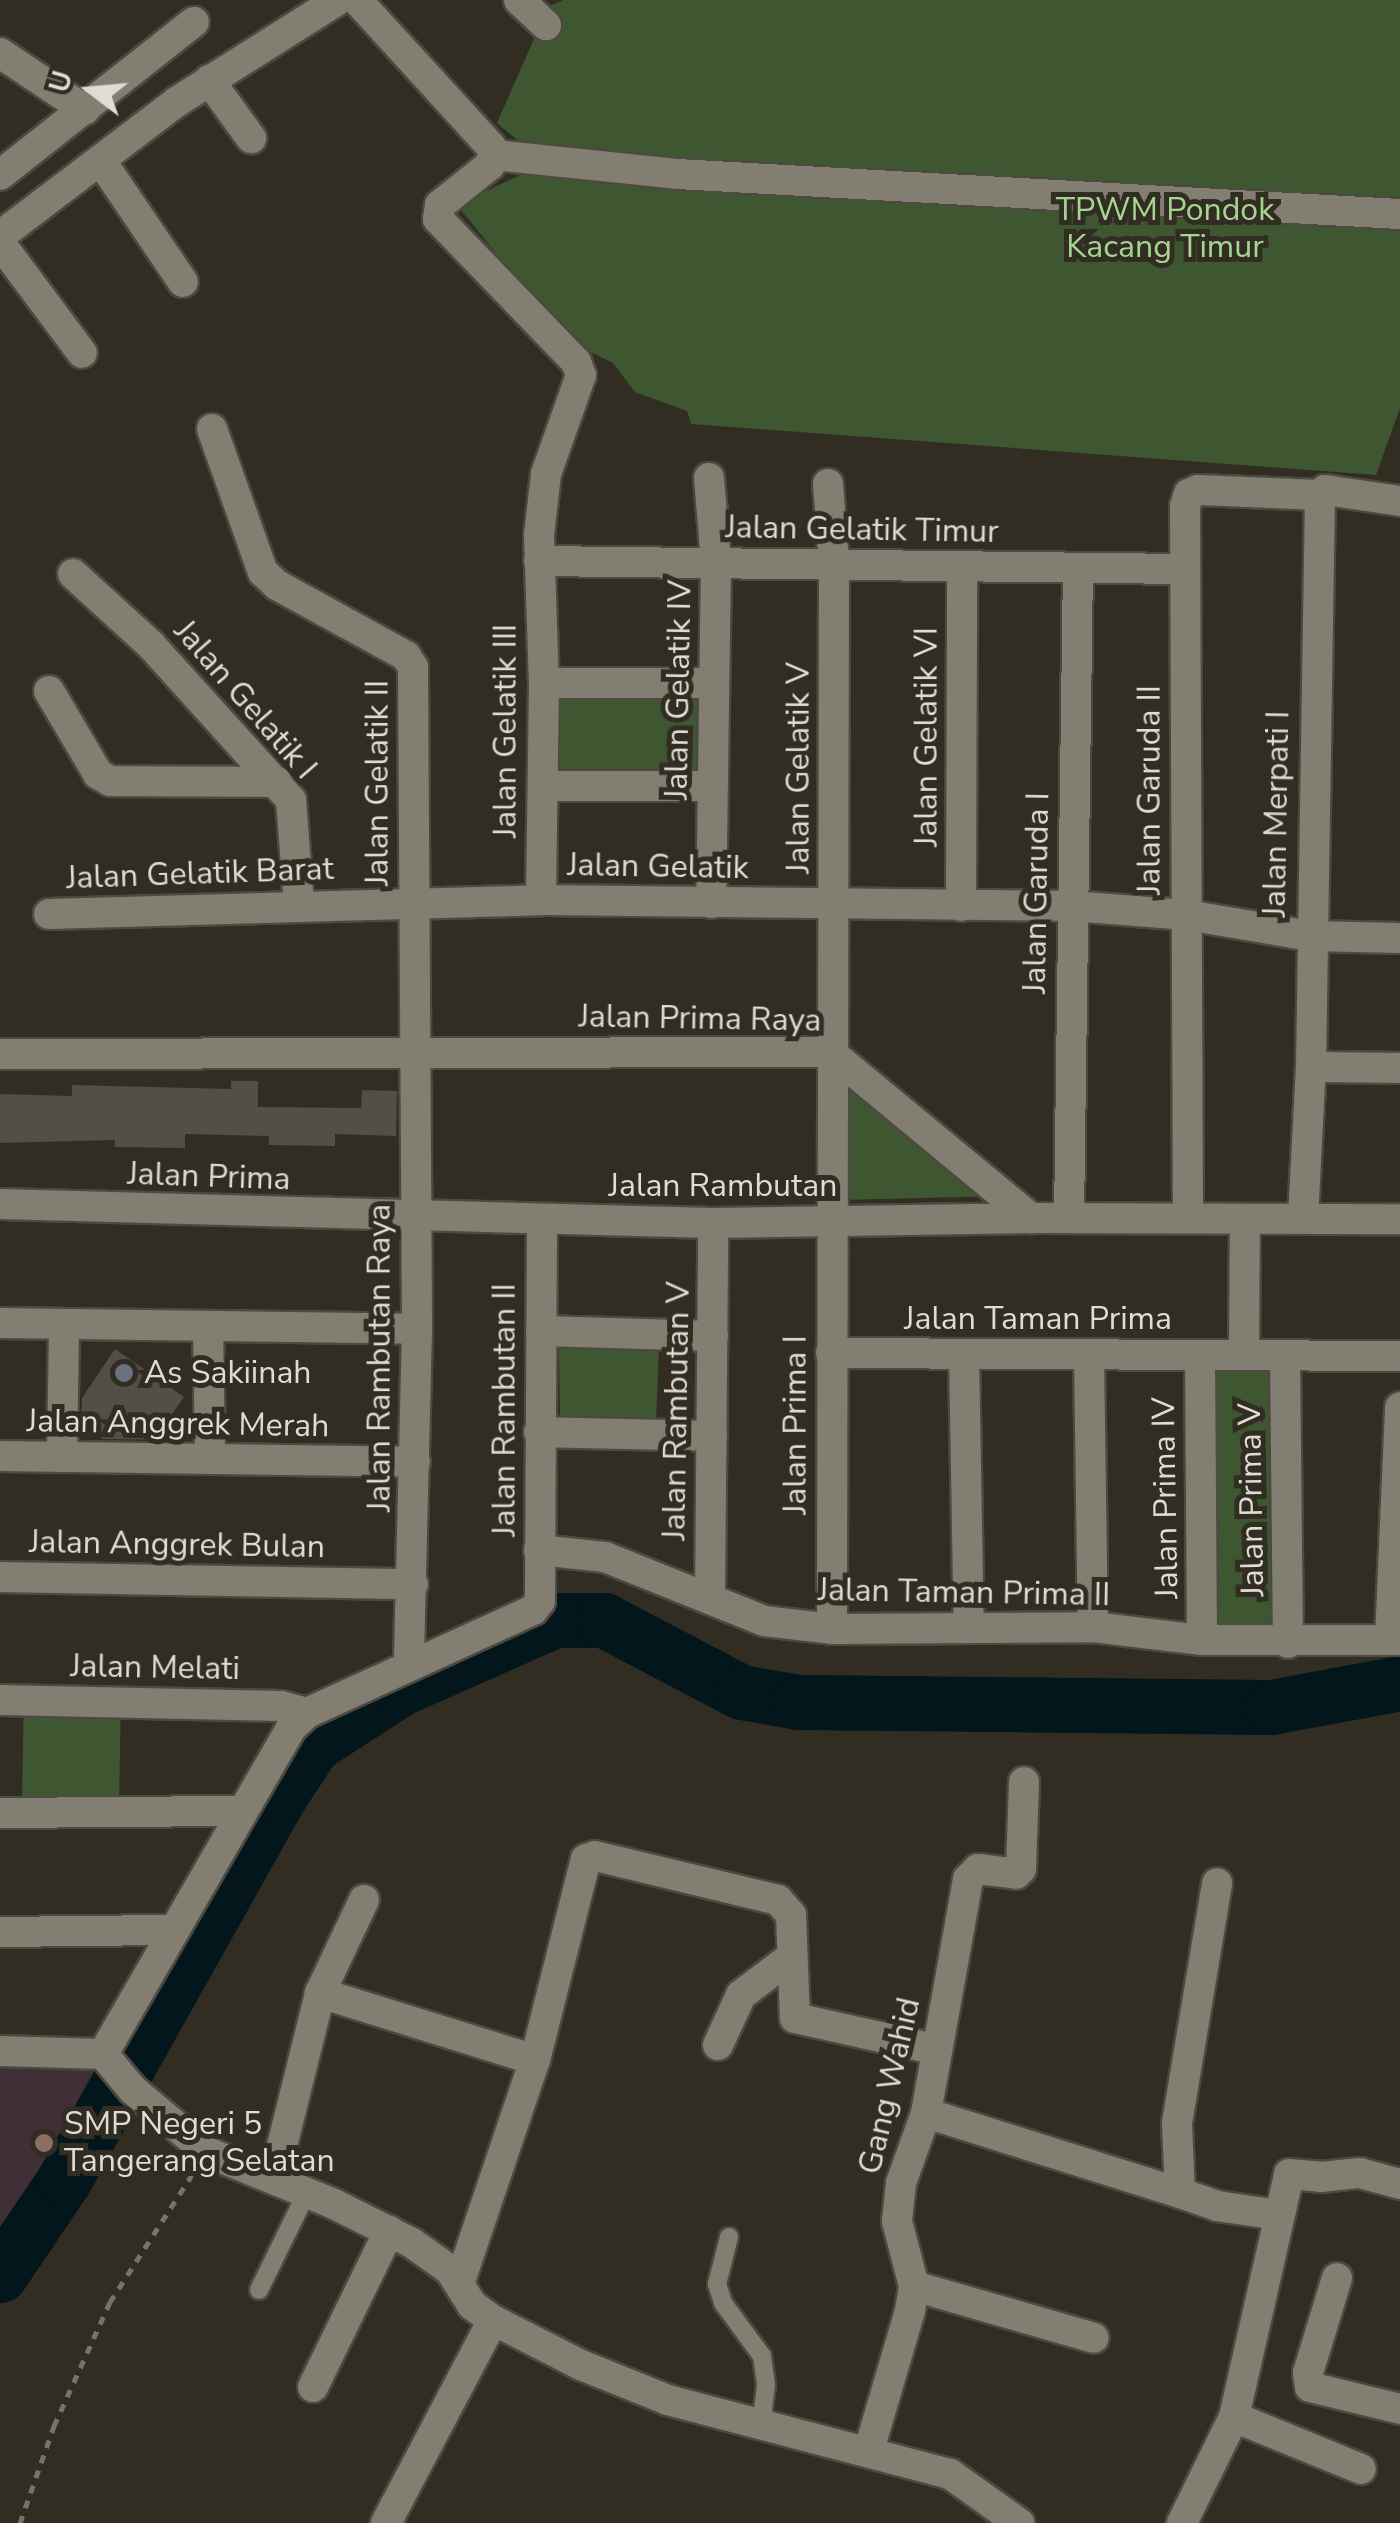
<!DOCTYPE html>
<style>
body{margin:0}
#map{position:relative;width:1400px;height:2523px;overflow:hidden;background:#312d22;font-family:"Nunito Sans",sans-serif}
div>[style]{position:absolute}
.education>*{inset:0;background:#412f38}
.green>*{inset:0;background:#3e5731}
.river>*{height:55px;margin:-27.5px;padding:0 27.5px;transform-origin:27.5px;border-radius:27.5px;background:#02161b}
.building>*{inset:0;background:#534f44}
.path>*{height:5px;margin-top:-2.5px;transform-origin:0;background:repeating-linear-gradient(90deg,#77736a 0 8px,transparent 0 16px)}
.roads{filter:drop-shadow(2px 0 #4c4940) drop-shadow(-2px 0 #4c4940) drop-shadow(0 2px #4c4940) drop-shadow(0 -2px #4c4940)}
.service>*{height:18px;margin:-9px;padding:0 9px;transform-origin:9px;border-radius:9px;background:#827e72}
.minor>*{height:30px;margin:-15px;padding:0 15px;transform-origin:15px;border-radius:15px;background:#827e72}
.dots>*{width:28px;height:28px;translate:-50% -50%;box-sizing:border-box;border:5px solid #312d22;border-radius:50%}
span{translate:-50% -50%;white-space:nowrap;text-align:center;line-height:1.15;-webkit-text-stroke:10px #312d22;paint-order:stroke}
.park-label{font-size:32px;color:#a7d491}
.street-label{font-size:32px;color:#dfdcd5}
.poi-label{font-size:32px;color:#dfdcd5}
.left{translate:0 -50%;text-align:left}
.north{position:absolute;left:40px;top:40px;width:100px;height:100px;-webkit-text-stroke:8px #312d22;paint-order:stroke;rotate:286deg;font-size:28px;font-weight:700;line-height:40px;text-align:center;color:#dfdcd5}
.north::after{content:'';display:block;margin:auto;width:35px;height:45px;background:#dfdcd5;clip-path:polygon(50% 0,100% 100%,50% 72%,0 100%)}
</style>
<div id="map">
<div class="education">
<div style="clip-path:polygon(93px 2053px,108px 2090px,66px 2196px,5px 2262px,0 2280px,0 2058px)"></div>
</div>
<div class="green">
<div style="clip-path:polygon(563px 0,1400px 0,1400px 408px,1376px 475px,691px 424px,687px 411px,635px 392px,613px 363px,566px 340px,457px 205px,520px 175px,528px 149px,497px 123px,548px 7px)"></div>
<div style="clip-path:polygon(706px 693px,704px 775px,554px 773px,556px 695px)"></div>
<div style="clip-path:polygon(839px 1065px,1005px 1196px,839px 1200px)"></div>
<div style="clip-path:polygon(559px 1345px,659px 1345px,656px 1422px,560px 1422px)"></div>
<div style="clip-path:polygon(1207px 1364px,1279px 1365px,1278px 1635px,1211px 1633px)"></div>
<div style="clip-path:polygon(24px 1696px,121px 1698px,119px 1800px,22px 1798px)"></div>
</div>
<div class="river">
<div style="left:0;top:2275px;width:115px;rotate:-56deg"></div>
<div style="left:64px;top:2180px;width:439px;rotate:-60.7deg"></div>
<div style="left:279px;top:1797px;width:62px;rotate:-56.8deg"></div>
<div style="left:313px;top:1745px;width:105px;rotate:-32.9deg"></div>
<div style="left:401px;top:1688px;width:168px;rotate:-23.8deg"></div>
<div style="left:555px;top:1620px;width:49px"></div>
<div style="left:604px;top:1620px;width:155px;rotate:27.7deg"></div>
<div style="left:741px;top:1692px;width:59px;rotate:9.8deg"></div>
<div style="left:799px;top:1702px;width:472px;rotate:0.6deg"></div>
<div style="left:1271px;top:1707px;width:131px;rotate:-10.5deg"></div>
</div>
<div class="building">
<div style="clip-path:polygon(231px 1081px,258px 1081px,258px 1107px,361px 1108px,362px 1090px,397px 1091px,396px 1136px,335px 1134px,335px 1146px,269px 1145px,269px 1136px,185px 1134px,185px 1148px,115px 1147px,115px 1140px,0 1143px,0 1094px,72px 1096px,72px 1085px,231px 1089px)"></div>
<div style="clip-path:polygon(115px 1349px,184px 1397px,163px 1427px,183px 1440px,103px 1439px,81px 1423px,82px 1398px)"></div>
</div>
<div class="path">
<div style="left:20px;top:2523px;width:103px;rotate:-70.7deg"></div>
<div style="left:54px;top:2426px;width:136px;rotate:-65.7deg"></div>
<div style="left:110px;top:2302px;width:151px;rotate:-57.2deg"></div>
</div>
<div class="roads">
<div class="service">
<div style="left:729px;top:2237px;width:49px;rotate:104.3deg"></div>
<div style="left:717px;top:2284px;width:20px;rotate:72deg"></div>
<div style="left:723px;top:2303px;width:66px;rotate:53.7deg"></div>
<div style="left:762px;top:2356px;width:29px;rotate:82deg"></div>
<div style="left:766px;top:2385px;width:41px;rotate:97deg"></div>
<div style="left:259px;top:2290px;width:109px;rotate:-63.9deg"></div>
</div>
<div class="minor">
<div style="left:357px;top:0;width:199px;rotate:47.6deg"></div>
<div style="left:491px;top:147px;width:9px;rotate:69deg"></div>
<div style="left:519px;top:0;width:37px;rotate:43deg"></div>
<div style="left:0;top:53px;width:102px;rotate:33.8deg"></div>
<div style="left:209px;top:80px;width:72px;rotate:54.1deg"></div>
<div style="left:494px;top:155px;width:184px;rotate:5.9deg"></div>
<div style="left:677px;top:174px;width:724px;rotate:3.17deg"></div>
<div style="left:494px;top:155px;width:11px;rotate:112deg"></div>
<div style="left:490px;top:165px;width:64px;rotate:141.3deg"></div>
<div style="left:440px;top:205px;width:14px;rotate:98deg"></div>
<div style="left:438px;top:219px;width:199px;rotate:46deg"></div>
<div style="left:576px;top:362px;width:14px;rotate:69deg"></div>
<div style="left:581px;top:375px;width:105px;rotate:109.5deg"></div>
<div style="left:546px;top:474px;width:61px;rotate:96.5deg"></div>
<div style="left:539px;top:535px;width:148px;rotate:88.1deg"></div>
<div style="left:544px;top:683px;width:217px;rotate:90.8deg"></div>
<div style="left:101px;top:161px;width:146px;rotate:55.9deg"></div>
<div style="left:0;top:175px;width:247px;rotate:-38.3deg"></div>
<div style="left:0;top:236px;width:223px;rotate:-37.2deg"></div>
<div style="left:178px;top:101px;width:189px;rotate:-32.3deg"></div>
<div style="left:0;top:243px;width:137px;rotate:53.3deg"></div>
<div style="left:212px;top:429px;width:152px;rotate:70.4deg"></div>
<div style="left:263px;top:572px;width:19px;rotate:43deg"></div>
<div style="left:277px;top:585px;width:147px;rotate:28.8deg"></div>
<div style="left:406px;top:656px;width:13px;rotate:58deg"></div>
<div style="left:413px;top:667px;width:662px;rotate:89.65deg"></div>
<div style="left:417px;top:1329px;width:337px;rotate:91.4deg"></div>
<div style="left:709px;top:478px;width:83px;rotate:85.2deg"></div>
<div style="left:716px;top:561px;width:342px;rotate:90.8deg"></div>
<div style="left:828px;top:484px;width:78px;rotate:85.6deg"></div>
<div style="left:834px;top:562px;width:1067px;rotate:90.11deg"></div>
<div style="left:539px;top:561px;width:645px;rotate:0.71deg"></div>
<div style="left:73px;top:574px;width:104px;rotate:42.3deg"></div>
<div style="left:150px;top:644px;width:210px;rotate:47.9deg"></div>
<div style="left:291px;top:800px;width:103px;rotate:85.6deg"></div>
<div style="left:544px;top:683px;width:170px"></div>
<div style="left:49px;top:691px;width:96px;rotate:59.4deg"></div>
<div style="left:98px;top:774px;width:14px;rotate:30deg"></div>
<div style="left:110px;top:781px;width:167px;rotate:0.3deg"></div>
<div style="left:543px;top:786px;width:170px"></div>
<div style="left:961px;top:906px;width:338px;rotate:-89.8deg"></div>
<div style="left:49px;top:914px;width:492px;rotate:-1.6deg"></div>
<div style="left:541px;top:900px;width:531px;rotate:0.65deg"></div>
<div style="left:1072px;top:906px;width:115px;rotate:4.5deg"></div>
<div style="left:1187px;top:915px;width:125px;rotate:9.7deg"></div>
<div style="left:1310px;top:936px;width:90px;rotate:1.3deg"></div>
<div style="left:0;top:1054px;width:830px;rotate:-0.14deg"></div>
<div style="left:830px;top:1052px;width:261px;rotate:39.6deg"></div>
<div style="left:1311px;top:1067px;width:89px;rotate:0.6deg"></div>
<div style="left:0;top:1204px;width:713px;rotate:1.53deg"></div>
<div style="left:713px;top:1223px;width:318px;rotate:-0.9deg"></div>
<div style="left:1031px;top:1218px;width:369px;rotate:0.2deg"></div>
<div style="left:1069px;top:1218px;width:650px;rotate:-89.21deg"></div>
<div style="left:1188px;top:1218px;width:712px;rotate:-90.24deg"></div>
<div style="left:1185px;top:506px;width:13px;rotate:-72deg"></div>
<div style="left:1189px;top:494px;width:10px;rotate:-24deg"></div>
<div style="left:1198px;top:490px;width:122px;rotate:2.3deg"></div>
<div style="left:1320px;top:495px;width:7px;rotate:-45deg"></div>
<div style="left:1325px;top:490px;width:76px;rotate:8.3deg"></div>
<div style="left:1303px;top:1218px;width:151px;rotate:-87deg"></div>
<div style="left:1311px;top:1067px;width:572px;rotate:-89.1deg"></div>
<div style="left:0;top:1323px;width:417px;rotate:0.8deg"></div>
<div style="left:208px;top:1326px;width:133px;rotate:89.1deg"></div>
<div style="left:541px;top:1331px;width:172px;rotate:1.7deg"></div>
<div style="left:831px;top:1353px;width:569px;rotate:0.3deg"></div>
<div style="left:964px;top:1354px;width:273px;rotate:89deg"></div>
<div style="left:1089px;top:1354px;width:273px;rotate:89.2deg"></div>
<div style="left:1200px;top:1355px;width:285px;rotate:89.6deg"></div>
<div style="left:1244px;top:1355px;width:135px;rotate:-89.6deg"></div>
<div style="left:1285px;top:1356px;width:287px;rotate:89.4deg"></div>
<div style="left:539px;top:1432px;width:173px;rotate:1.3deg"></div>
<div style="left:0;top:1456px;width:415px;rotate:0.8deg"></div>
<div style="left:62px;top:1457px;width:133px;rotate:-89.1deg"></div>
<div style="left:539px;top:1550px;width:66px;rotate:6.1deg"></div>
<div style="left:605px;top:1557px;width:171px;rotate:21.9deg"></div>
<div style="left:764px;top:1621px;width:68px;rotate:6.7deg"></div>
<div style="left:832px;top:1629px;width:261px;rotate:-0.4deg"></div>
<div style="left:1093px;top:1627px;width:110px;rotate:6.8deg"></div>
<div style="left:1202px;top:1640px;width:198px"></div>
<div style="left:0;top:1577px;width:413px;rotate:1deg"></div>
<div style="left:710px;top:1599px;width:376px;rotate:-89.5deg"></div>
<div style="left:1390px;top:1639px;width:232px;rotate:-87.5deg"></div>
<div style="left:0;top:1700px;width:281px;rotate:1.2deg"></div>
<div style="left:281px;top:1706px;width:27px;rotate:15deg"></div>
<div style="left:0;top:1813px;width:241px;rotate:-0.5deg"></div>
<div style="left:0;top:1932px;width:171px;rotate:-0.7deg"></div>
<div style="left:320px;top:1993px;width:225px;rotate:17.3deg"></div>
<div style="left:718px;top:2045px;width:55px;rotate:-65.3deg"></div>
<div style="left:741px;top:1995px;width:63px;rotate:-37.2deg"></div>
<div style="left:0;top:2051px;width:103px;rotate:1.7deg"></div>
<div style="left:103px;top:2054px;width:47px;rotate:50.2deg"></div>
<div style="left:133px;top:2090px;width:97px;rotate:40deg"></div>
<div style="left:207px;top:2152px;width:137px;rotate:22.3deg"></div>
<div style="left:334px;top:2204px;width:87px;rotate:26.6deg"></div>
<div style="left:412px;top:2243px;width:47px;rotate:35.4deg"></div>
<div style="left:450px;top:2270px;width:41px;rotate:57.8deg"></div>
<div style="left:472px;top:2305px;width:26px;rotate:36deg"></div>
<div style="left:493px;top:2320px;width:99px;rotate:27.1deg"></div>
<div style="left:581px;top:2365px;width:94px;rotate:21.9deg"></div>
<div style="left:668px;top:2400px;width:292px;rotate:14.7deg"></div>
<div style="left:950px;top:2474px;width:85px;rotate:35.4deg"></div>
<div style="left:103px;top:2054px;width:376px;rotate:-60deg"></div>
<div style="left:291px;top:1728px;width:22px;rotate:-43deg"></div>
<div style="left:307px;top:1713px;width:248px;rotate:-24.5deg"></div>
<div style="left:533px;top:1610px;width:11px;rotate:-52deg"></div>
<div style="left:540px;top:1601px;width:381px;rotate:-89.7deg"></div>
<div style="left:926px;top:2113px;width:266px;rotate:17.5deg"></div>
<div style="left:1180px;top:2193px;width:70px;rotate:-92.5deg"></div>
<div style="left:1177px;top:2123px;width:243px;rotate:-80.5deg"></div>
<div style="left:274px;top:2178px;width:191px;rotate:-76deg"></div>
<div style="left:320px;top:1993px;width:103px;rotate:-64.7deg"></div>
<div style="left:1180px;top:2193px;width:39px;rotate:19deg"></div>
<div style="left:1217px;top:2206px;width:63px;rotate:8.3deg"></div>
<div style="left:1337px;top:2278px;width:99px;rotate:107deg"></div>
<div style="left:1308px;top:2373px;width:14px;rotate:82deg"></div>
<div style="left:1310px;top:2387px;width:93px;rotate:13.7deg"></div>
<div style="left:460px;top:2281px;width:233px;rotate:-71.3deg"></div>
<div style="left:535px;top:2060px;width:207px;rotate:-75.8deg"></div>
<div style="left:586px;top:1859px;width:9px;rotate:-18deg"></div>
<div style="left:595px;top:1856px;width:188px;rotate:13.5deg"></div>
<div style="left:778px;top:1900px;width:20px;rotate:49deg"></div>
<div style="left:791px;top:1915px;width:103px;rotate:87.8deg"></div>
<div style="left:795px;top:2018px;width:142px;rotate:12.6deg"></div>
<div style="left:914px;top:2286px;width:187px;rotate:16.1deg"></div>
<div style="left:313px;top:2387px;width:174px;rotate:-64deg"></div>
<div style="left:1234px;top:2417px;width:137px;rotate:22.3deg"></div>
<div style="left:869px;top:2450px;width:145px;rotate:-73.6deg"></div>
<div style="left:910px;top:2311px;width:25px;rotate:-81deg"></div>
<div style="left:914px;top:2286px;width:67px;rotate:-104.7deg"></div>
<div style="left:897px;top:2221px;width:38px;rotate:-84deg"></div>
<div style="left:901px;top:2183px;width:74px;rotate:-70.3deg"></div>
<div style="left:926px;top:2113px;width:238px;rotate:-79.8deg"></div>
<div style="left:968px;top:1879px;width:14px;rotate:-45deg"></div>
<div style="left:978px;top:1869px;width:38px;rotate:7deg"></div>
<div style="left:1016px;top:1874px;width:7px;rotate:-45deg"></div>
<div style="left:1021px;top:1869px;width:87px;rotate:-88deg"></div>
<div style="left:386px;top:2523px;width:229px;rotate:-62.2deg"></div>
<div style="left:1182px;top:2523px;width:118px;rotate:-63.9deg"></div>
<div style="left:1234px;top:2417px;width:249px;rotate:-77.2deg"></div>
<div style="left:1289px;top:2174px;width:32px;rotate:5deg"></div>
<div style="left:1321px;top:2177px;width:39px;rotate:-6deg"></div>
<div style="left:1360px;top:2173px;width:41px;rotate:15.4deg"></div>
</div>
</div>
<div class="dots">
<div style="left:124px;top:1373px;background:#6b7280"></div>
<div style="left:44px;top:2143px;background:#8d6e63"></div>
</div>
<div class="park-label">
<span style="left:1165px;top:229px">TPWM Pondok<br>Kacang Timur</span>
</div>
<div class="street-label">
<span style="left:862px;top:530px;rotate:1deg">Jalan Gelatik Timur</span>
<span style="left:679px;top:690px;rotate:-89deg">Jalan Gelatik IV</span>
<span style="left:245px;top:700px;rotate:49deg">Jalan Gelatik I</span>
<span style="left:506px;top:731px;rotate:-90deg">Jalan Gelatik III</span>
<span style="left:927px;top:737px;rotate:-90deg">Jalan Gelatik VI</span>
<span style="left:799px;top:768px;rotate:-90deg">Jalan Gelatik V</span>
<span style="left:378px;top:783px;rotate:-90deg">Jalan Gelatik II</span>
<span style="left:1150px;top:790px;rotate:-90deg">Jalan Garuda II</span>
<span style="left:1277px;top:814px;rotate:-89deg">Jalan Merpati I</span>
<span style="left:658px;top:867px;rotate:1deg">Jalan Gelatik</span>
<span style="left:200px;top:874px;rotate:-2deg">Jalan Gelatik Barat</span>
<span style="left:1037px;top:893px;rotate:-89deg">Jalan Garuda I</span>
<span style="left:700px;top:1019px;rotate:1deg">Jalan Prima Raya</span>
<span style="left:209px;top:1177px;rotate:2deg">Jalan Prima</span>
<span style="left:723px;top:1186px">Jalan Rambutan</span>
<span style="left:1038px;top:1319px">Jalan Taman Prima</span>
<span style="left:380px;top:1358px;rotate:-90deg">Jalan Rambutan Raya</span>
<span style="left:505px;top:1410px;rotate:-90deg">Jalan Rambutan II</span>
<span style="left:677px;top:1411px;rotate:-89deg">Jalan Rambutan V</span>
<span style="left:178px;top:1424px;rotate:1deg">Jalan Anggrek Merah</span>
<span style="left:796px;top:1425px;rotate:-90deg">Jalan Prima I</span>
<span style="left:1166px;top:1498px;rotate:-91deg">Jalan Prima IV</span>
<span style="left:1252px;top:1500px;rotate:-91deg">Jalan Prima V</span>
<span style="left:177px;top:1545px;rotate:1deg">Jalan Anggrek Bulan</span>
<span style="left:964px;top:1593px;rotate:1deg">Jalan Taman Prima II</span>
<span style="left:155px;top:1668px;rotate:1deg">Jalan Melati</span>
<span style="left:890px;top:2086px;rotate:-77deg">Gang Wahid</span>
</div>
<div class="poi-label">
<span class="left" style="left:144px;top:1373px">As Sakiinah</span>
<span class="left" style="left:64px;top:2143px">SMP Negeri 5<br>Tangerang Selatan</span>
</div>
<div class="north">U</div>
</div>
